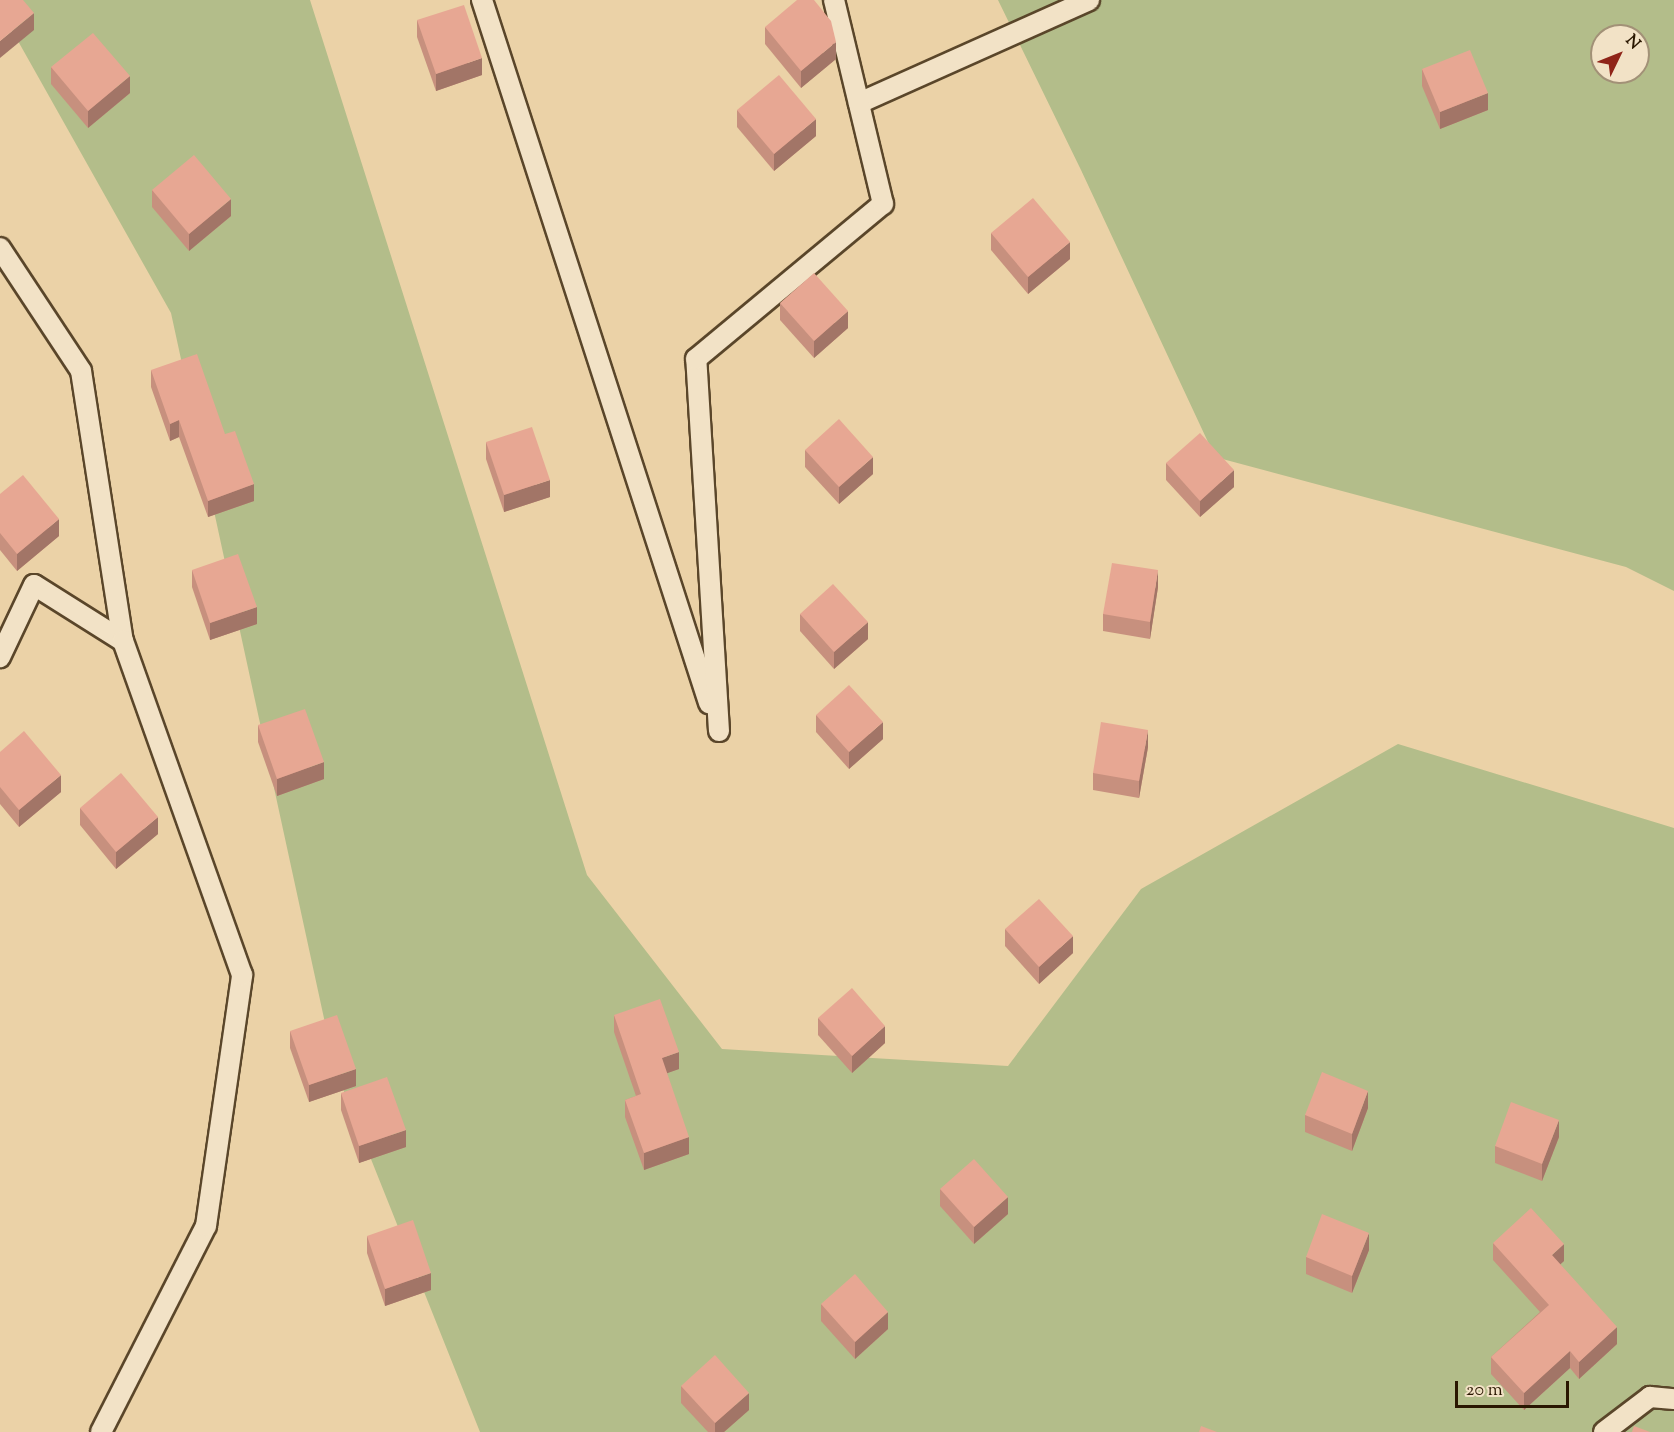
<!DOCTYPE html>
<style>
body{margin:0}
#map{position:relative;width:1674px;height:1432px;overflow:hidden;background:#ebd2a7;font-family:"Sorts Mill Goudy",serif}
div>[style]{position:absolute}
.green>*{inset:0;background:#b3bd8a}
.roads{filter:drop-shadow(2px 0 #5a462a) drop-shadow(-2px 0 #5a462a) drop-shadow(0 2px #5a462a) drop-shadow(0 -2px #5a462a)}
.lane>*{height:20px;margin:-10px;padding:0 10px;transform-origin:10px;border-radius:10px;background:#f2e2c6}
.wall>*{inset:0;background:#c7907e}
.shaded-wall>*{inset:0;background:#a27567}
.building>*{inset:0;background:#e7a793}
span{translate:-50% -50%;white-space:nowrap;text-align:center;line-height:1.15;-webkit-text-stroke:4.5px #f2e2c6;paint-order:stroke}
.north{position:absolute;left:1590px;top:24px;width:60px;height:60px;box-sizing:border-box;background:#f2e2c6;border:2px solid #a29177;border-radius:50%;rotate:47deg;font-size:16px;font-weight:700;line-height:24px;text-align:center;color:#2a1701}
.north::after{content:'';display:block;margin:auto;width:21px;height:27px;background:#8f2418;clip-path:polygon(50% 0,100% 100%,50% 72%,0 100%)}
.scale{position:absolute;left:1455px;top:1381px;width:114px;height:27px;box-sizing:border-box;border:3px solid #2a1701;border-top:0;padding-left:8px;font-size:18px;line-height:21px;white-space:nowrap;color:#2a1701;-webkit-text-stroke:4px #f2e2c6;paint-order:stroke}
</style>
<div id="map">
<div class="green">
<div style="clip-path:polygon(0 0,310px 0,587px 875px,722px 1049px,1008px 1066px,1141px 889px,1398px 744px,1674px 828px,1674px 1432px,480px 1432px,335px 1069px,171px 313px,0 9px)"></div>
<div style="clip-path:polygon(evenodd,998px 0,1674px 0,1674px 591px,1626px 567px,1215px 457px,1081px 170px,998px 0,1602px 36px,1638px 36px,1638px 72px,1602px 72px,1602px 36px)"></div>
</div>
<div class="roads">
<div class="lane">
<div style="left:482px;top:0;width:739px;rotate:72.1deg"></div>
<div style="left:859px;top:103px;width:252px;rotate:-24.1deg"></div>
<div style="left:0;top:248px;width:147px;rotate:56.6deg"></div>
<div style="left:81px;top:371px;width:273px;rotate:81.2deg"></div>
<div style="left:123px;top:641px;width:105px;rotate:-147.8deg"></div>
<div style="left:34px;top:585px;width:80px;rotate:115.3deg"></div>
<div style="left:719px;top:731px;width:373px;rotate:-93.5deg"></div>
<div style="left:696px;top:359px;width:243px;rotate:-39.7deg"></div>
<div style="left:883px;top:204px;width:210px;rotate:-103.5deg"></div>
<div style="left:101px;top:1432px;width:231px;rotate:-63deg"></div>
<div style="left:206px;top:1226px;width:254px;rotate:-81.8deg"></div>
<div style="left:242px;top:975px;width:355px;rotate:-109.6deg"></div>
<div style="left:1604px;top:1432px;width:58px;rotate:-37.3deg"></div>
<div style="left:1650px;top:1397px;width:24px;rotate:5deg"></div>
</div>
</div>
<div class="wall">
<div style="clip-path:polygon(417px 20px,482px 75px,436px 91px,417px 37px)"></div>
<div style="clip-path:polygon(765px 27px,836px 59px,801px 88px,765px 44px)"></div>
<div style="clip-path:polygon(51px 67px,130px 93px,88px 128px,51px 84px)"></div>
<div style="clip-path:polygon(1422px 69px,1488px 110px,1440px 129px,1422px 86px)"></div>
<div style="clip-path:polygon(737px 110px,816px 136px,774px 171px,737px 127px)"></div>
<div style="clip-path:polygon(152px 190px,231px 216px,189px 251px,152px 207px)"></div>
<div style="clip-path:polygon(991px 233px,1070px 259px,1028px 294px,991px 250px)"></div>
<div style="clip-path:polygon(780px 303px,848px 328px,814px 358px,780px 320px)"></div>
<div style="clip-path:polygon(151px 370px,225px 434px,254px 501px,208px 517px,179px 437px,170px 441px,151px 387px)"></div>
<div style="clip-path:polygon(486px 442px,550px 497px,504px 512px,486px 459px)"></div>
<div style="clip-path:polygon(805px 450px,873px 474px,839px 504px,805px 467px)"></div>
<div style="clip-path:polygon(1166px 463px,1234px 487px,1200px 517px,1166px 480px)"></div>
<div style="clip-path:polygon(0 494px,59px 536px,17px 571px,0 550px)"></div>
<div style="clip-path:polygon(192px 570px,257px 624px,210px 640px,192px 587px)"></div>
<div style="clip-path:polygon(1158px 587px,1150px 639px,1103px 631px,1103px 614px)"></div>
<div style="clip-path:polygon(800px 614px,868px 639px,834px 669px,800px 631px)"></div>
<div style="clip-path:polygon(816px 715px,883px 739px,849px 769px,816px 732px)"></div>
<div style="clip-path:polygon(258px 725px,324px 779px,277px 796px,258px 742px)"></div>
<div style="clip-path:polygon(1148px 747px,1139px 798px,1093px 790px,1093px 773px)"></div>
<div style="clip-path:polygon(0 752px,61px 792px,19px 827px,0 804px)"></div>
<div style="clip-path:polygon(80px 808px,158px 834px,116px 869px,80px 825px)"></div>
<div style="clip-path:polygon(1005px 929px,1073px 953px,1039px 984px,1005px 946px)"></div>
<div style="clip-path:polygon(614px 1015px,679px 1069px,667px 1073px,689px 1154px,644px 1170px,625px 1117px,625px 1100px,636px 1096px,614px 1032px)"></div>
<div style="clip-path:polygon(818px 1018px,885px 1043px,852px 1073px,818px 1035px)"></div>
<div style="clip-path:polygon(290px 1031px,356px 1086px,309px 1102px,290px 1048px)"></div>
<div style="clip-path:polygon(341px 1093px,406px 1147px,359px 1163px,341px 1110px)"></div>
<div style="clip-path:polygon(1368px 1108px,1352px 1151px,1305px 1132px,1305px 1115px)"></div>
<div style="clip-path:polygon(1559px 1137px,1542px 1181px,1495px 1163px,1495px 1146px)"></div>
<div style="clip-path:polygon(940px 1189px,1008px 1214px,974px 1244px,940px 1206px)"></div>
<div style="clip-path:polygon(367px 1236px,431px 1290px,385px 1306px,367px 1253px)"></div>
<div style="clip-path:polygon(1493px 1243px,1564px 1261px,1560px 1264px,1617px 1344px,1579px 1379px,1570px 1368px,1524px 1410px,1491px 1374px,1491px 1357px,1540px 1312px,1493px 1260px)"></div>
<div style="clip-path:polygon(1369px 1250px,1352px 1293px,1306px 1274px,1306px 1257px)"></div>
<div style="clip-path:polygon(821px 1304px,888px 1329px,855px 1359px,821px 1321px)"></div>
<div style="clip-path:polygon(681px 1386px,749px 1410px,724px 1432px,708px 1432px,681px 1403px)"></div>
</div>
<div class="shaded-wall">
<div style="clip-path:polygon(34px 13px,34px 30px,0 58px,0 41px)"></div>
<div style="clip-path:polygon(836px 42px,836px 59px,801px 88px,801px 71px)"></div>
<div style="clip-path:polygon(482px 58px,482px 75px,436px 91px,436px 74px)"></div>
<div style="clip-path:polygon(130px 76px,130px 93px,88px 128px,88px 111px)"></div>
<div style="clip-path:polygon(1488px 93px,1488px 110px,1440px 129px,1440px 112px)"></div>
<div style="clip-path:polygon(816px 119px,816px 136px,774px 171px,774px 154px)"></div>
<div style="clip-path:polygon(231px 199px,231px 216px,189px 251px,189px 234px)"></div>
<div style="clip-path:polygon(1070px 242px,1070px 259px,1028px 294px,1028px 277px)"></div>
<div style="clip-path:polygon(848px 311px,848px 328px,814px 358px,814px 341px)"></div>
<div style="clip-path:polygon(179px 420px,179px 437px,170px 441px,170px 424px)"></div>
<div style="clip-path:polygon(873px 457px,873px 474px,839px 504px,839px 487px)"></div>
<div style="clip-path:polygon(1234px 470px,1234px 487px,1200px 517px,1200px 501px)"></div>
<div style="clip-path:polygon(550px 480px,550px 497px,504px 512px,504px 495px)"></div>
<div style="clip-path:polygon(254px 484px,254px 501px,208px 517px,208px 501px)"></div>
<div style="clip-path:polygon(59px 519px,59px 536px,17px 571px,17px 554px)"></div>
<div style="clip-path:polygon(1158px 570px,1158px 587px,1150px 639px,1150px 622px)"></div>
<div style="clip-path:polygon(257px 607px,257px 624px,210px 640px,210px 623px)"></div>
<div style="clip-path:polygon(868px 622px,868px 639px,834px 669px,834px 652px)"></div>
<div style="clip-path:polygon(883px 722px,883px 739px,849px 769px,849px 752px)"></div>
<div style="clip-path:polygon(1148px 730px,1148px 747px,1139px 798px,1139px 781px)"></div>
<div style="clip-path:polygon(324px 762px,324px 779px,277px 796px,277px 779px)"></div>
<div style="clip-path:polygon(61px 775px,61px 792px,19px 827px,19px 810px)"></div>
<div style="clip-path:polygon(158px 817px,158px 834px,116px 869px,116px 852px)"></div>
<div style="clip-path:polygon(1073px 936px,1073px 953px,1039px 984px,1039px 967px)"></div>
<div style="clip-path:polygon(885px 1026px,885px 1043px,852px 1073px,852px 1056px)"></div>
<div style="clip-path:polygon(679px 1052px,679px 1069px,662px 1075px,662px 1058px)"></div>
<div style="clip-path:polygon(356px 1069px,356px 1086px,309px 1102px,309px 1085px)"></div>
<div style="clip-path:polygon(1368px 1091px,1368px 1108px,1352px 1151px,1352px 1134px)"></div>
<div style="clip-path:polygon(1559px 1120px,1559px 1137px,1542px 1181px,1542px 1164px)"></div>
<div style="clip-path:polygon(406px 1130px,406px 1147px,359px 1163px,359px 1146px)"></div>
<div style="clip-path:polygon(689px 1137px,689px 1154px,644px 1170px,644px 1153px)"></div>
<div style="clip-path:polygon(1008px 1197px,1008px 1214px,974px 1244px,974px 1227px)"></div>
<div style="clip-path:polygon(1369px 1233px,1369px 1250px,1352px 1293px,1352px 1276px)"></div>
<div style="clip-path:polygon(1564px 1244px,1564px 1261px,1552px 1272px,1552px 1255px)"></div>
<div style="clip-path:polygon(431px 1273px,431px 1290px,385px 1306px,385px 1289px)"></div>
<div style="clip-path:polygon(888px 1312px,888px 1329px,855px 1359px,855px 1342px)"></div>
<div style="clip-path:polygon(1617px 1327px,1617px 1344px,1579px 1379px,1579px 1362px)"></div>
<div style="clip-path:polygon(1570px 1351px,1570px 1368px,1524px 1410px,1524px 1393px)"></div>
<div style="clip-path:polygon(749px 1393px,749px 1410px,724px 1432px,715px 1432px,715px 1423px)"></div>
</div>
<div class="building">
<div style="clip-path:polygon(0 0,23px 0,34px 13px,0 41px)"></div>
<div style="clip-path:polygon(797px 0,814px 0,831px 21px,836px 42px,801px 71px,765px 27px)"></div>
<div style="clip-path:polygon(464px 5px,482px 58px,436px 74px,417px 20px)"></div>
<div style="clip-path:polygon(93px 33px,130px 76px,88px 111px,51px 67px)"></div>
<div style="clip-path:polygon(1470px 50px,1488px 93px,1440px 112px,1422px 69px)"></div>
<div style="clip-path:polygon(779px 75px,816px 119px,774px 154px,737px 110px)"></div>
<div style="clip-path:polygon(194px 155px,231px 199px,189px 234px,152px 190px)"></div>
<div style="clip-path:polygon(1033px 198px,1070px 242px,1028px 277px,991px 233px)"></div>
<div style="clip-path:polygon(814px 273px,848px 311px,814px 341px,780px 303px)"></div>
<div style="clip-path:polygon(197px 354px,225px 434px,235px 431px,254px 484px,208px 501px,179px 420px,170px 424px,151px 370px)"></div>
<div style="clip-path:polygon(839px 419px,873px 457px,839px 487px,805px 450px)"></div>
<div style="clip-path:polygon(532px 427px,550px 480px,504px 495px,486px 442px)"></div>
<div style="clip-path:polygon(1200px 433px,1234px 470px,1200px 501px,1166px 463px)"></div>
<div style="clip-path:polygon(23px 475px,59px 519px,17px 554px,0 533px,0 494px)"></div>
<div style="clip-path:polygon(238px 554px,257px 607px,210px 623px,192px 570px)"></div>
<div style="clip-path:polygon(1112px 563px,1158px 570px,1150px 622px,1103px 614px)"></div>
<div style="clip-path:polygon(833px 584px,868px 622px,834px 652px,800px 614px)"></div>
<div style="clip-path:polygon(849px 685px,883px 722px,849px 752px,816px 715px)"></div>
<div style="clip-path:polygon(305px 709px,324px 762px,277px 779px,258px 725px)"></div>
<div style="clip-path:polygon(1101px 722px,1148px 730px,1139px 781px,1093px 773px)"></div>
<div style="clip-path:polygon(24px 731px,61px 775px,19px 810px,0 787px,0 752px)"></div>
<div style="clip-path:polygon(121px 773px,158px 817px,116px 852px,80px 808px)"></div>
<div style="clip-path:polygon(1039px 899px,1073px 936px,1039px 967px,1005px 929px)"></div>
<div style="clip-path:polygon(852px 988px,885px 1026px,852px 1056px,818px 1018px)"></div>
<div style="clip-path:polygon(660px 999px,679px 1052px,662px 1058px,689px 1137px,644px 1153px,625px 1100px,641px 1094px,614px 1015px)"></div>
<div style="clip-path:polygon(337px 1015px,356px 1069px,309px 1085px,290px 1031px)"></div>
<div style="clip-path:polygon(1322px 1072px,1368px 1091px,1352px 1134px,1305px 1115px)"></div>
<div style="clip-path:polygon(387px 1077px,406px 1130px,359px 1146px,341px 1093px)"></div>
<div style="clip-path:polygon(1511px 1102px,1559px 1120px,1542px 1164px,1495px 1146px)"></div>
<div style="clip-path:polygon(974px 1159px,1008px 1197px,974px 1227px,940px 1189px)"></div>
<div style="clip-path:polygon(1531px 1208px,1564px 1244px,1552px 1255px,1617px 1327px,1579px 1362px,1570px 1351px,1524px 1393px,1491px 1357px,1549px 1305px,1493px 1243px)"></div>
<div style="clip-path:polygon(1322px 1214px,1369px 1233px,1352px 1276px,1306px 1257px)"></div>
<div style="clip-path:polygon(413px 1220px,431px 1273px,385px 1289px,367px 1236px)"></div>
<div style="clip-path:polygon(855px 1274px,888px 1312px,855px 1342px,821px 1304px)"></div>
<div style="clip-path:polygon(715px 1355px,749px 1393px,715px 1423px,681px 1386px)"></div>
<div style="clip-path:polygon(1201px 1426px,1217px 1432px,1199px 1432px)"></div>
<div style="clip-path:polygon(1634px 1426px,1650px 1432px,1632px 1432px)"></div>
</div>
<div class="north">N</div>
<div class="scale">20 m</div>
</div>
